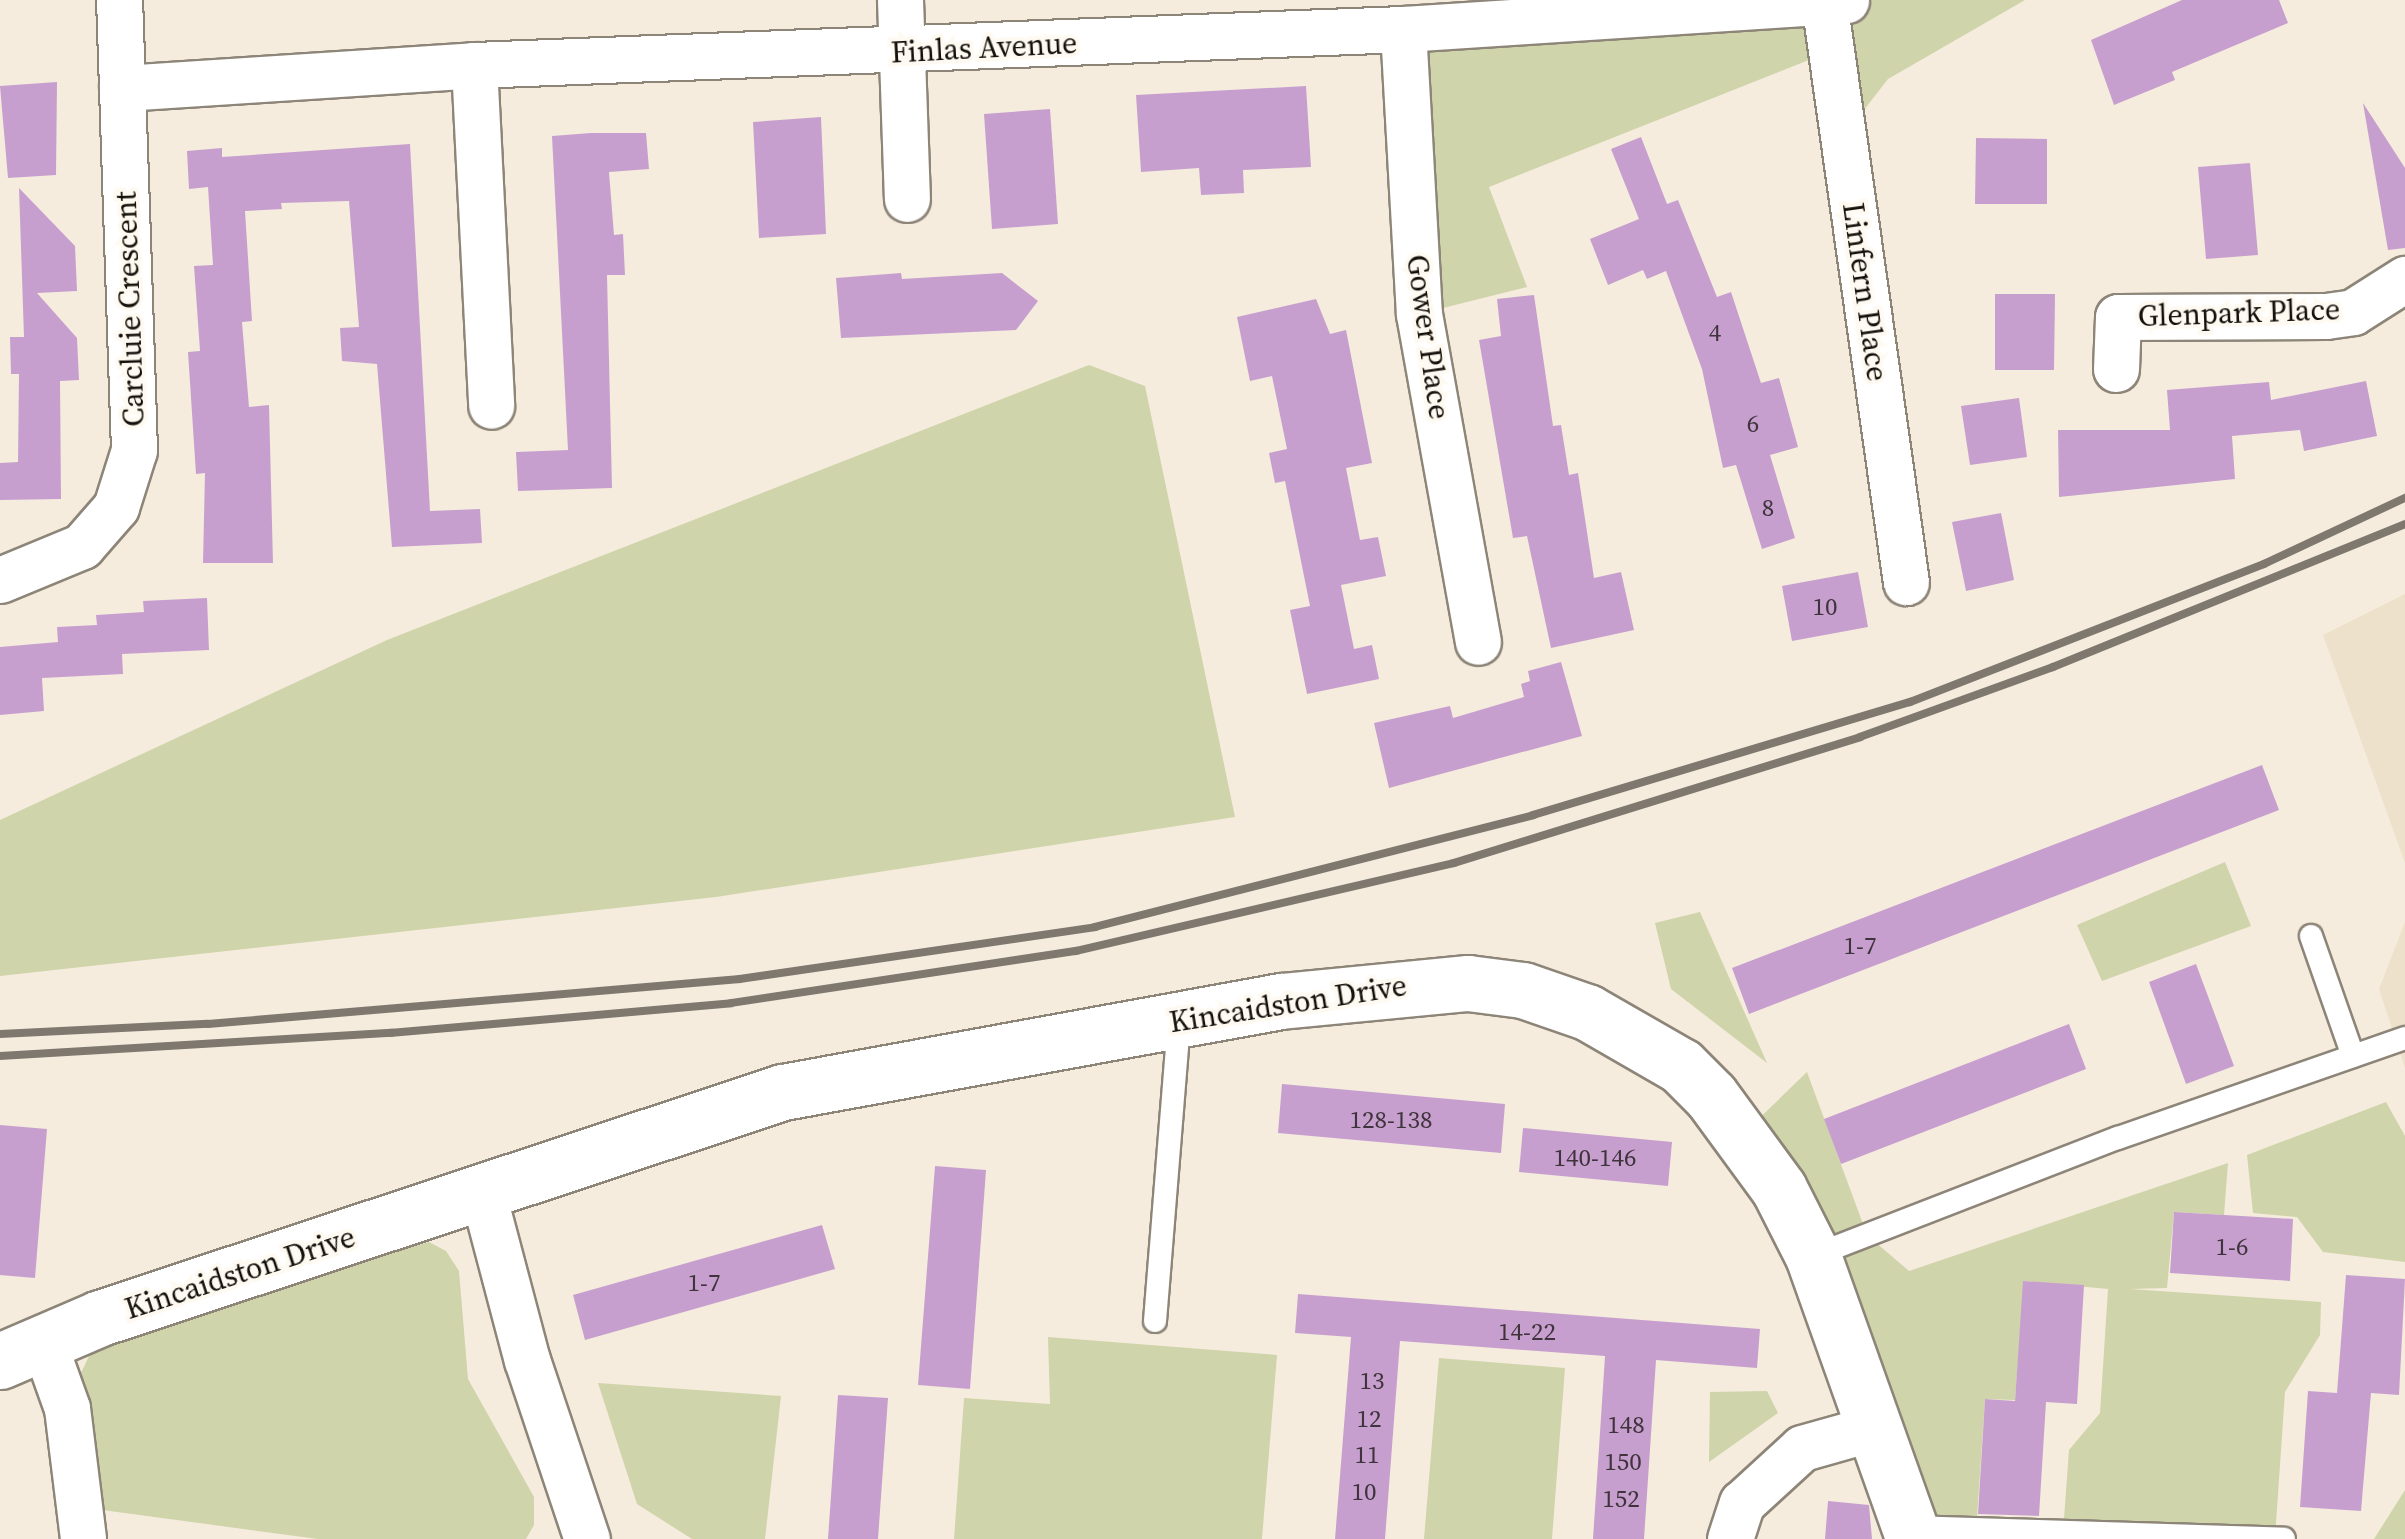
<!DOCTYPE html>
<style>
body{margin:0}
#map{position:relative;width:2405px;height:1539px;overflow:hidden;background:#f5ecdd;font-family:"Source Serif 4",serif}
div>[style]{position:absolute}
.built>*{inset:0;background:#ede1cb}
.green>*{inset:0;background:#cfd4aa}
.building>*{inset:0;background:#c79fcf}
.roads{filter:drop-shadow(2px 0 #8d8578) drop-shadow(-2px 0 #8d8578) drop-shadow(0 2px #8d8578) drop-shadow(0 -2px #8d8578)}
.lane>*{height:22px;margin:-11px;padding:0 11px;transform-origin:11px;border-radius:11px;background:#fff}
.street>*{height:45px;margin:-22.5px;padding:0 22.5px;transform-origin:22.5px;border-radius:22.5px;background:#fff}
.secondary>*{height:55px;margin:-27.5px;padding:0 27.5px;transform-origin:27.5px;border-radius:27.5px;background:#fff}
.rail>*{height:8px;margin:-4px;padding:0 4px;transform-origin:4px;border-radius:4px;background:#7e786f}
span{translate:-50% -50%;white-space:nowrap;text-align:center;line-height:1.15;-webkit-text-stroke:8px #fffaf1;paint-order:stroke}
.number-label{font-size:25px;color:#40343c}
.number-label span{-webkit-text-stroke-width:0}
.street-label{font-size:30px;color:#13100b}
</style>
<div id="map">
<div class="built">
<div style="clip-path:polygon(2405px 594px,2405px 863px,2323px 635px)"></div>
<div style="clip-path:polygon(2405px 922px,2405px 1068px,2379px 989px)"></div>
</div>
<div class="green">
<div style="clip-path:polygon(1846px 0,2025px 0,1888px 79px,1843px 137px,1829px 52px,1489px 187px,1527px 287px,1419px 314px,1403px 29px)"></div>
<div style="clip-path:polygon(1089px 365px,1145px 386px,1235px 817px,716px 897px,0 976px,0 820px,387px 640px)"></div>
<div style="clip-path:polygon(2225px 862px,2251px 926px,2102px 981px,2077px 925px)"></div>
<div style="clip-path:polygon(1700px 912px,1767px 1063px,1671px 989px,1655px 923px)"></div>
<div style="clip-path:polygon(1807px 1072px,1867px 1235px,1909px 1271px,2228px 1163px,2224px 1215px,2174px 1212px,2167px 1288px,2130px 1289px,2321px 1302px,2320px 1335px,2285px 1392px,2275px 1538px,2063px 1532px,2069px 1450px,2100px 1413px,2108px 1289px,2024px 1281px,2015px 1400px,1985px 1399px,1977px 1518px,1910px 1527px,1742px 1135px)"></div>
<div style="clip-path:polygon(2386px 1102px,2405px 1136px,2405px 1262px,2323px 1252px,2297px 1217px,2253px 1213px,2247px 1155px)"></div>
<div style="clip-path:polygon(429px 1242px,446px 1251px,459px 1271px,468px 1379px,534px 1497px,534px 1525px,526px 1539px,318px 1539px,95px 1509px,80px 1375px,89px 1356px,114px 1336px)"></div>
<div style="clip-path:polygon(1048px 1337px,1277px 1355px,1262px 1539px,954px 1539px,964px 1398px,1050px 1404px)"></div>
<div style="clip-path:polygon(1439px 1358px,1565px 1368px,1552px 1539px,1424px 1539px)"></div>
<div style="clip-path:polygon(598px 1383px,781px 1396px,765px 1539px,692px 1539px,637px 1504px)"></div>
<div style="clip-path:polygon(1767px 1391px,1778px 1413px,1709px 1462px,1710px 1392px)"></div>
<div style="clip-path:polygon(2405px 1490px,2405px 1539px,2374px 1539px)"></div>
</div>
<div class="building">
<div style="clip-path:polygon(2182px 0,2279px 0,2288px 23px,2172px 72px,2175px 80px,2114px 105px,2091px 40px)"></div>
<div style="clip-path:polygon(57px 82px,56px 175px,8px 178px,0 86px)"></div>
<div style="clip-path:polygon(1306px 86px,1311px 167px,1243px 170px,1244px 193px,1201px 195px,1199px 168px,1141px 172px,1136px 95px)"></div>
<div style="clip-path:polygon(2363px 103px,2405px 168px,2405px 248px,2388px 250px)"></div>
<div style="clip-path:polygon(1050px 109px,1058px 224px,992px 229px,984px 114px)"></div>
<div style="clip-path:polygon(821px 117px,826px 234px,759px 238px,753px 122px)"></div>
<div style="clip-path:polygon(591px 133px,646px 133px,649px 169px,609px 172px,614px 235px,623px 234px,625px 275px,607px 275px,612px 488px,518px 491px,516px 452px,568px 450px,552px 136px)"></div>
<div style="clip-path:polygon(1641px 137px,1667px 204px,1678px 200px,1717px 297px,1731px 292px,1761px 383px,1779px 378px,1798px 447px,1770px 455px,1795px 538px,1762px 549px,1736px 465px,1723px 468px,1702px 369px,1666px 271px,1647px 279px,1643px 270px,1608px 285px,1590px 239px,1639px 219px,1611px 149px)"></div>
<div style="clip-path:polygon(1976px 138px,2047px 139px,2047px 204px,1975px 204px)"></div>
<div style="clip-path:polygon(410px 144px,430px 511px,480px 509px,482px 543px,392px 547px,377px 364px,342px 361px,340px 328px,359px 327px,349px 201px,281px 203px,282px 209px,245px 211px,252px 321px,242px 322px,249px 407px,269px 405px,273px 563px,203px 563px,205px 473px,196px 474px,188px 352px,200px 351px,194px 266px,213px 265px,208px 187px,189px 189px,187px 151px,222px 148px,222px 157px)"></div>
<div style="clip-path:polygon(2250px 163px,2258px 255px,2206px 259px,2198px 167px)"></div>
<div style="clip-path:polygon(19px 188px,75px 246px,77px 291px,37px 293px,77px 338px,79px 380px,60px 381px,61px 499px,0 500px,0 463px,18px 462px,19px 374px,11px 374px,10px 337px,24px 337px)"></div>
<div style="clip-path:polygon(901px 273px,902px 279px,1002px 273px,1038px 301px,1016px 330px,841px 338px,836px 278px)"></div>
<div style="clip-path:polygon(1995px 294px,2055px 294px,2054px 370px,1995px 370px)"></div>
<div style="clip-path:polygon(1534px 295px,1553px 426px,1561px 425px,1569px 475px,1578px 473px,1594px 578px,1621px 572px,1634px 630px,1551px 648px,1527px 536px,1513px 538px,1479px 340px,1501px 336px,1497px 299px)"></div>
<div style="clip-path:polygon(1316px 299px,1330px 334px,1346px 330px,1372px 463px,1346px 468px,1360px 540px,1378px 537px,1386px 576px,1341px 585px,1354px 649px,1372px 645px,1379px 679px,1307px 694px,1290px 610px,1310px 606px,1285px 481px,1275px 483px,1269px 453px,1287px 449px,1272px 376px,1250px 381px,1237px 317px)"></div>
<div style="clip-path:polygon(2366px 381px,2377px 436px,2304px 451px,2300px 430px,2232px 436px,2235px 479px,2059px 497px,2058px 430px,2170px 430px,2167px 390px,2269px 382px,2271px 400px)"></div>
<div style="clip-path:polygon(2019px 398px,2027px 457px,1970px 465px,1961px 406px)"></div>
<div style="clip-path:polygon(2001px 513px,2014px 580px,1966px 591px,1952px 522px)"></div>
<div style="clip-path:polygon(1858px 572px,1868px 627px,1792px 641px,1782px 586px)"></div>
<div style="clip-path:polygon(207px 598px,209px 650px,122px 654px,123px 674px,42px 678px,44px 711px,0 715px,0 647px,58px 642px,57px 627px,97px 625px,96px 615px,144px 612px,143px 601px)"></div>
<div style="clip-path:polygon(1561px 662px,1582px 736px,1389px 788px,1374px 723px,1450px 706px,1453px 718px,1524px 697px,1521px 684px,1530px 681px,1528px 671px)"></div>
<div style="clip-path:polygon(2262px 765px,2279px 810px,1749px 1014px,1732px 968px)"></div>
<div style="clip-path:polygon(2196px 964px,2234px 1066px,2186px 1084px,2149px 982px)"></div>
<div style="clip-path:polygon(2069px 1024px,2086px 1069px,1841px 1164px,1824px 1119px)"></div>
<div style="clip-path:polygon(1282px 1084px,1505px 1104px,1501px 1153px,1278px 1133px)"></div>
<div style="clip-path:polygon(0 1125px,47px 1129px,35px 1278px,0 1275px)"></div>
<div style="clip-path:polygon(1523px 1128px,1672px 1142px,1668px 1186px,1519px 1172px)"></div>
<div style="clip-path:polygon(935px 1166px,986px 1170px,970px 1389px,918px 1385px)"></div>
<div style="clip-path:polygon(2174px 1212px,2293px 1219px,2290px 1281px,2170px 1273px)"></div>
<div style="clip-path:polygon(822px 1225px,835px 1269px,585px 1340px,573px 1295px)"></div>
<div style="clip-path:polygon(2346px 1275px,2405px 1279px,2399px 1395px,2371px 1393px,2361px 1511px,2300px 1507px,2308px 1391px,2337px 1393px)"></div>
<div style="clip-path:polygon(2023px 1281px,2084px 1285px,2077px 1404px,2046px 1402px,2039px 1516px,1978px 1514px,1985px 1399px,2015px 1401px)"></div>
<div style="clip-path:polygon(1298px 1294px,1760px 1329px,1757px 1368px,1656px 1360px,1644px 1539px,1593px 1539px,1605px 1356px,1400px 1341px,1385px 1539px,1335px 1539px,1351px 1337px,1295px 1333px)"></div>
<div style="clip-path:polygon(838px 1395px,888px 1398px,878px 1539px,828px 1539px)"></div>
<div style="clip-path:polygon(1828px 1501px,1869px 1505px,1872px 1539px,1825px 1539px)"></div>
</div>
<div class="roads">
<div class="lane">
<div style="left:2311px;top:936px;width:127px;rotate:70.7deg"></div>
<div style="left:1813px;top:1256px;width:327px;rotate:-21.2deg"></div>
<div style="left:2118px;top:1138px;width:304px;rotate:-19.2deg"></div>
<div style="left:1155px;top:1321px;width:302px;rotate:-85.4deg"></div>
<div style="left:1912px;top:1527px;width:372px;rotate:1.8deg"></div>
</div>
<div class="street">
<div style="left:900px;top:0;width:199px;rotate:88deg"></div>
<div style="left:1824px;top:1px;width:587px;rotate:81.97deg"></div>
<div style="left:1403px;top:29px;width:285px;rotate:86.8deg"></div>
<div style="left:1419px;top:314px;width:333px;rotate:79.8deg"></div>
<div style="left:474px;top:65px;width:341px;rotate:87.1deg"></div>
<div style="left:122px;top:88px;width:353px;rotate:-3.7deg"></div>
<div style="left:474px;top:65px;width:930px;rotate:-2.22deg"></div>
<div style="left:1403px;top:29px;width:444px;rotate:-3.7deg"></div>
<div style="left:2116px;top:369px;width:52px;rotate:-87.8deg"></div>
<div style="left:2118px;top:317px;width:208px;rotate:-0.3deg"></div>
<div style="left:2326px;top:316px;width:27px;rotate:-8deg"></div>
<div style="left:2353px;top:312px;width:62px;rotate:-32.4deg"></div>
<div style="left:0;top:580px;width:89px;rotate:-22.5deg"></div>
<div style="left:82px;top:546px;width:52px;rotate:-48.9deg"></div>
<div style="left:116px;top:507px;width:60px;rotate:-72.5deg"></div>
<div style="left:134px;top:450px;width:450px;rotate:-91.9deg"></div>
<div style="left:483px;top:1194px;width:172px;rotate:75.2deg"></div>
<div style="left:527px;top:1360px;width:189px;rotate:71.5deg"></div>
<div style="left:43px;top:1341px;width:71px;rotate:70.3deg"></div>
<div style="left:67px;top:1408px;width:132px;rotate:83deg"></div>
<div style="left:1730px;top:1539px;width:38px;rotate:-72deg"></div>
<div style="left:1742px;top:1503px;width:81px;rotate:-42.5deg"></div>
<div style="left:1802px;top:1448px;width:77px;rotate:-15.8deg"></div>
</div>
<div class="secondary">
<div style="left:0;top:1361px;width:109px;rotate:-23.3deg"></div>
<div style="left:100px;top:1318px;width:719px;rotate:-18.31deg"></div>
<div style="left:783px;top:1092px;width:506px;rotate:-10.36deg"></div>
<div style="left:1281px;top:1001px;width:188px;rotate:-5.5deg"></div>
<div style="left:1468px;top:983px;width:55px;rotate:7.3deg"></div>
<div style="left:1523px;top:990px;width:68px;rotate:19deg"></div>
<div style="left:1587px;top:1012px;width:108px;rotate:29.9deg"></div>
<div style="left:1681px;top:1066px;width:42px;rotate:45deg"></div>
<div style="left:1711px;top:1096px;width:115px;rotate:53.8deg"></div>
<div style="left:1779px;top:1189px;width:75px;rotate:63.1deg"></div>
<div style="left:1813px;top:1256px;width:300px;rotate:70.4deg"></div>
</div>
</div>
<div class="rail">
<div style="left:0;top:1034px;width:208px;rotate:-2.8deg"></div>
<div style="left:208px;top:1024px;width:534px;rotate:-4.83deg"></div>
<div style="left:740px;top:979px;width:359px;rotate:-8.3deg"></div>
<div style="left:1095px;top:927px;width:452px;rotate:-14.3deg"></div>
<div style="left:1533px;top:815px;width:394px;rotate:-16.7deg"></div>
<div style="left:1910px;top:702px;width:380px;rotate:-21.3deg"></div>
<div style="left:2264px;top:564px;width:156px;rotate:-25.1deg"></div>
<div style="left:0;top:1056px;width:392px;rotate:-3.4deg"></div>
<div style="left:391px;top:1033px;width:341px;rotate:-5deg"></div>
<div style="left:731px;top:1003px;width:349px;rotate:-8.6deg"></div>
<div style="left:1076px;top:951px;width:388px;rotate:-13.1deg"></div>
<div style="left:1454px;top:863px;width:425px;rotate:-17.2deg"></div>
<div style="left:1860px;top:737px;width:205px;rotate:-19.9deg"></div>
<div style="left:2053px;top:667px;width:380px;rotate:-22.1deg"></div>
</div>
<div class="number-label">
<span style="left:1715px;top:332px">4</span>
<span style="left:1753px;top:423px">6</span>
<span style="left:1768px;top:507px">8</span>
<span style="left:1825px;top:606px">10</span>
<span style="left:1860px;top:945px">1-7</span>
<span style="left:1391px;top:1119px">128-138</span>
<span style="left:1595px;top:1157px">140-146</span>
<span style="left:2232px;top:1246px">1-6</span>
<span style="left:704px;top:1282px">1-7</span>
<span style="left:1527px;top:1331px">14-22</span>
<span style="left:1372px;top:1380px">13</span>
<span style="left:1369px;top:1418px">12</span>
<span style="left:1626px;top:1424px">148</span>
<span style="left:1367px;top:1454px">11</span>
<span style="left:1623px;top:1461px">150</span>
<span style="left:1364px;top:1491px">10</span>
<span style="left:1621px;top:1498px">152</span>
</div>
<div class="street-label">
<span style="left:984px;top:48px;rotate:-3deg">Finlas Avenue</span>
<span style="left:1865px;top:292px;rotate:82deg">Linfern Place</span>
<span style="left:130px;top:309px;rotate:-92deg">Carcluie Crescent</span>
<span style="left:2239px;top:313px;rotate:-2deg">Glenpark Place</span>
<span style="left:1428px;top:337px;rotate:82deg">Gower Place</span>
<span style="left:1288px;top:1004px;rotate:-9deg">Kincaidston Drive</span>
<span style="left:240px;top:1273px;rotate:-18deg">Kincaidston Drive</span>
</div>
</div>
